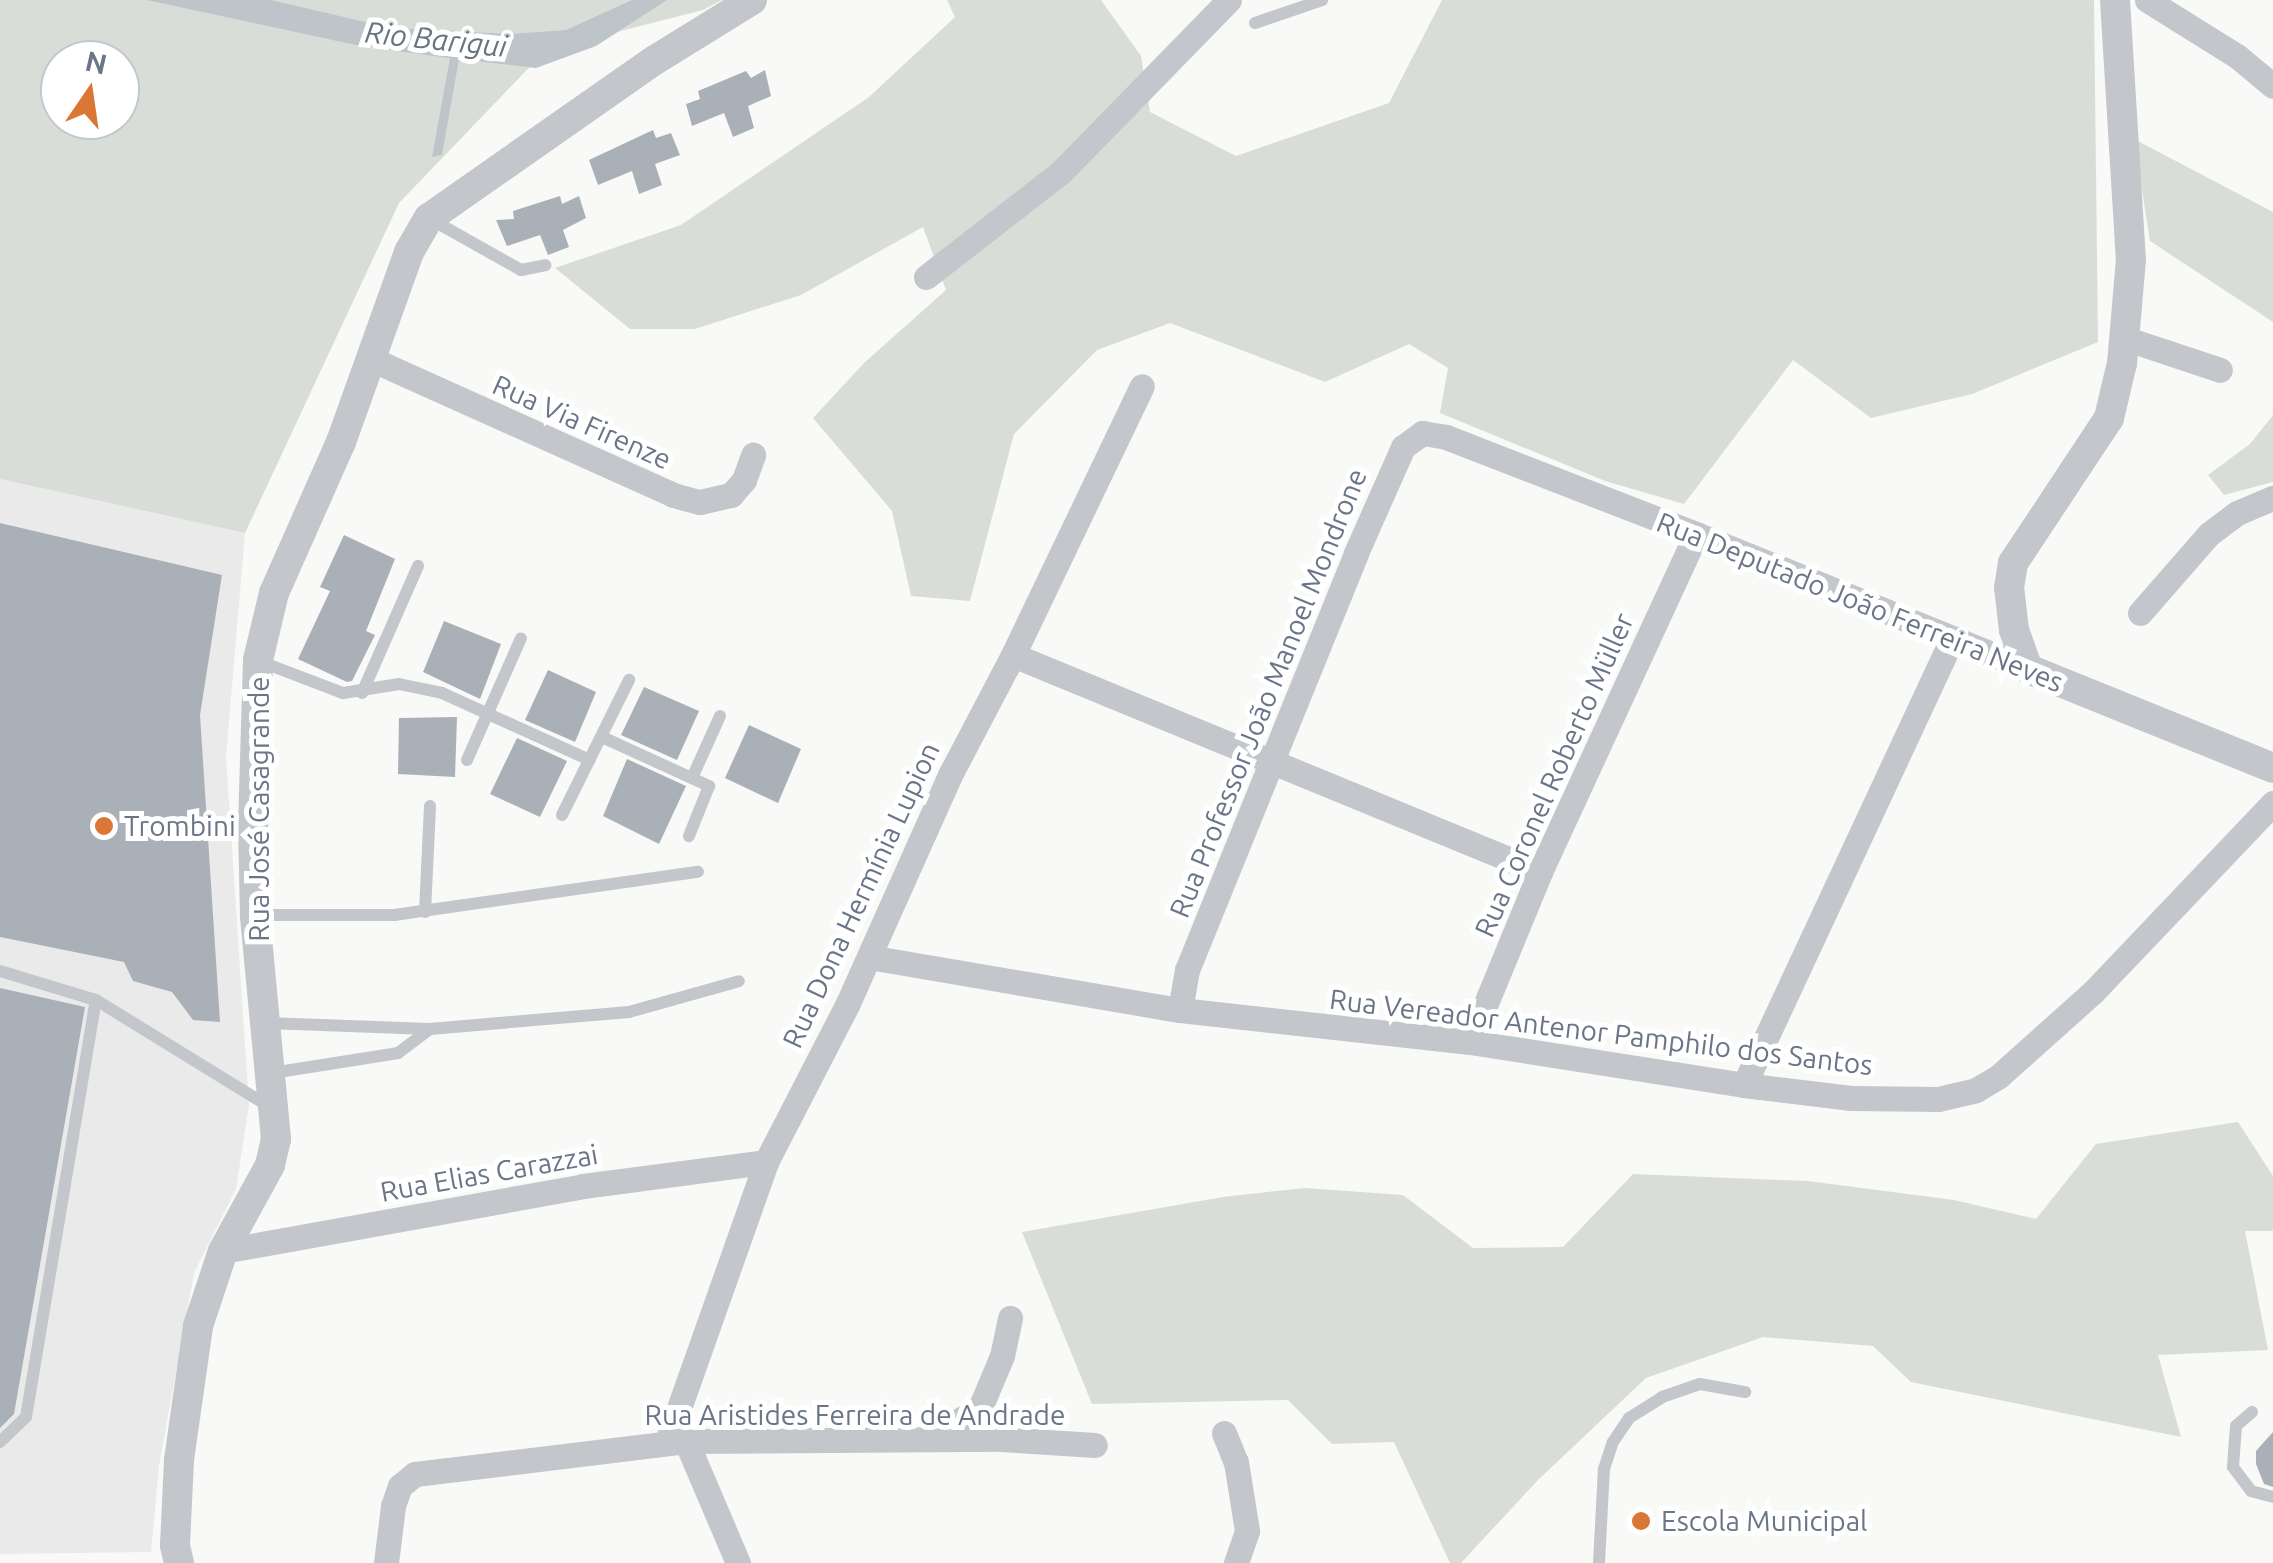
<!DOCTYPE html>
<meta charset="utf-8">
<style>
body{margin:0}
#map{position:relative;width:2273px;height:1563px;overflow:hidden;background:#f9f9f7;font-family:Ubuntu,sans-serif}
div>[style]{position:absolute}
.built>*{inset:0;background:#eaeaea}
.green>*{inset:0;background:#d8ded7}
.water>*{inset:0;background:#bdc5cb}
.building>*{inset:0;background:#aab0b8}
.service>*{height:12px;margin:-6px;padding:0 6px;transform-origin:6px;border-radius:6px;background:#c3c6ca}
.minor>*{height:25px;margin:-12.5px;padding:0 12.5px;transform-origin:12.5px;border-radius:12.5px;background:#c3c6ca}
.tertiary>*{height:30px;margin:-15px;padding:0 15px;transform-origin:15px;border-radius:15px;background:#c3c6ca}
.dots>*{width:28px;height:28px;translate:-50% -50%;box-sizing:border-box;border:5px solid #fff;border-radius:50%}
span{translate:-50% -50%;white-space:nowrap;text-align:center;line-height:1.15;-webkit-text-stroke:10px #fff;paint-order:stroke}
.street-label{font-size:28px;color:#6a7587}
.poi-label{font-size:28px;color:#6a7587}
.left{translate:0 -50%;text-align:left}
.water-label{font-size:30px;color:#667681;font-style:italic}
.north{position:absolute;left:40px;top:40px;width:100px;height:100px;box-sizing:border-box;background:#fff;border:2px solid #c3c8cf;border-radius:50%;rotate:13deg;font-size:28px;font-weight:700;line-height:40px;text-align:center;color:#6a7587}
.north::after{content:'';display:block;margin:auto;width:35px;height:45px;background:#db7736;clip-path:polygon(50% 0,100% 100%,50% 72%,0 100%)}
</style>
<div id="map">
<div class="built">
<div style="clip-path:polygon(0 479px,245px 533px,226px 757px,249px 1105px,236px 1189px,194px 1273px,159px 1466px,151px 1552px,0 1554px)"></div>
</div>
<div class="green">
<div style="clip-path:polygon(evenodd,0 0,722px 0,703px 10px,546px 50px,399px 203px,245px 533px,0 479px,0 0,60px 60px,120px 60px,120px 120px,60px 120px,60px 60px)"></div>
<div style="clip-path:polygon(947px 0,1101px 0,1141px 56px,1150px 112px,1236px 156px,1389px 103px,1442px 0,2094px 0,2098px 342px,1972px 394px,1871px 418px,1793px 360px,1684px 504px,1605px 481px,1440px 413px,1448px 368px,1409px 344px,1325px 382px,1170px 323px,1097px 350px,1014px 434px,970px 601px,911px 596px,892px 511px,813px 418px,864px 363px,946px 290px,923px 227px,801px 295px,695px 329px,630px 329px,555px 268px,681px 225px,869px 97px,955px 17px)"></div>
<div style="clip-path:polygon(2134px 139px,2273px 212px,2273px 322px,2150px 241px)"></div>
<div style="clip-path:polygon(2273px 415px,2273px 482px,2224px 495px,2208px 475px,2250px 444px)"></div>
<div style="clip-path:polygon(2238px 1122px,2273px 1176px,2273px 1231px,2245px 1231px,2268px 1350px,2158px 1355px,2181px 1437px,1911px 1382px,1873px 1346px,1763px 1337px,1646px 1378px,1538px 1480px,1461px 1563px,1450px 1563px,1394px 1442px,1332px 1444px,1288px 1400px,1092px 1404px,1022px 1232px,1223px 1197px,1305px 1188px,1403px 1195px,1473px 1248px,1563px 1247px,1633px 1174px,1808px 1181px,1954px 1200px,2036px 1219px,2096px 1144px)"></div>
</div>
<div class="water">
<div style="clip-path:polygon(147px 0,271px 0,391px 28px,511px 34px,566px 30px,632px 0,667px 0,596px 46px,536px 68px,459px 59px,442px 155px,432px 157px,450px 58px,360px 46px)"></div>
</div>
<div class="building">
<div style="clip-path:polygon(765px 70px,771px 96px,748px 106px,754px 128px,733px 137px,724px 113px,692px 126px,686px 104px,700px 99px,698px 91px,746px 71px,751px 78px)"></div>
<div style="clip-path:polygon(653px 130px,656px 138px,671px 133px,680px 155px,655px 164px,662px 185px,639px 194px,632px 171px,598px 185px,589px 160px)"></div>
<div style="clip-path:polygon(560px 196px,562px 204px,579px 196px,586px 218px,563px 230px,569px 247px,548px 255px,540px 235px,507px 246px,496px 220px,514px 219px,513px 211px)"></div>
<div style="clip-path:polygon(0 523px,222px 575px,200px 715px,220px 1022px,193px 1020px,172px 992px,133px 981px,124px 962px,0 937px)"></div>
<div style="clip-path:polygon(344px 535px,395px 559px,366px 631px,375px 635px,352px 681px,347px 682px,298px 659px,330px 591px,320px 587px)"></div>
<div style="clip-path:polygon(444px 621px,501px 644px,480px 699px,423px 672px)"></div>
<div style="clip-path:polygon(548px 670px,596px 692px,575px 742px,525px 720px)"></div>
<div style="clip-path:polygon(644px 687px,699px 711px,677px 760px,621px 735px)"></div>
<div style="clip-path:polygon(457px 717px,455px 777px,398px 774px,399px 718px)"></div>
<div style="clip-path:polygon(749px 725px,801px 749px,778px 803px,725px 778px)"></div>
<div style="clip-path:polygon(517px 738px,567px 761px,540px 817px,490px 794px)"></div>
<div style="clip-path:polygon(627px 759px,686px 786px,659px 844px,603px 816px)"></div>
<div style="clip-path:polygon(0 988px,85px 1007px,14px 1414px,0 1428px)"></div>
<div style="clip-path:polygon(2273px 1432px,2273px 1487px,2264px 1484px,2256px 1464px,2256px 1451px)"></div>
</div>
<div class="service">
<div style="left:1255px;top:23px;width:71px;rotate:-18.9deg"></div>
<div style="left:432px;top:220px;width:102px;rotate:29.3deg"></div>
<div style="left:521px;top:270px;width:25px;rotate:-11deg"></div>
<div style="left:259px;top:661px;width:90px;rotate:20.9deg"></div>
<div style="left:343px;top:693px;width:57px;rotate:-9.1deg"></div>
<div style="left:399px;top:684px;width:44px;rotate:11.8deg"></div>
<div style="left:442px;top:693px;width:162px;rotate:24.4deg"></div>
<div style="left:362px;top:693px;width:139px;rotate:-66.2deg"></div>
<div style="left:602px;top:737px;width:118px;rotate:24.6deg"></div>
<div style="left:709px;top:786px;width:54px;rotate:111.8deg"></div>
<div style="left:467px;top:760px;width:133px;rotate:-66.1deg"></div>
<div style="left:692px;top:778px;width:68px;rotate:-65.7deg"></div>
<div style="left:562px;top:815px;width:151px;rotate:-63.6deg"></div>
<div style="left:425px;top:912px;width:106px;rotate:-87.3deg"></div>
<div style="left:255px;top:915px;width:139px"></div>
<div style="left:394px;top:915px;width:307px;rotate:-8.1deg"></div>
<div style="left:0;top:971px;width:100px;rotate:16.8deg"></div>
<div style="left:96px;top:1000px;width:204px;rotate:31.6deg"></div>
<div style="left:267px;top:1023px;width:163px;rotate:2.1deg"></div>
<div style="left:430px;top:1029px;width:200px;rotate:-4.9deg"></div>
<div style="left:629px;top:1012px;width:114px;rotate:-15.7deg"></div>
<div style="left:272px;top:1073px;width:128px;rotate:-9deg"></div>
<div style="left:398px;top:1053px;width:40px;rotate:-37deg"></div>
<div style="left:2252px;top:1412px;width:21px;rotate:139deg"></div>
<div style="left:2236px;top:1426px;width:41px;rotate:94.2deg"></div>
<div style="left:2233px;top:1467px;width:30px;rotate:53deg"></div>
<div style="left:2251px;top:1491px;width:23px;rotate:15deg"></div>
<div style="left:0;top:1442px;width:36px;rotate:-44deg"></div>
<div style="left:26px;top:1417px;width:423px;rotate:-80.5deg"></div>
<div style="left:1599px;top:1563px;width:94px;rotate:-87deg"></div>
<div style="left:1604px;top:1469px;width:28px;rotate:-72deg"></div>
<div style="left:1613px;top:1442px;width:29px;rotate:-56deg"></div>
<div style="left:1629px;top:1418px;width:39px;rotate:-32deg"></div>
<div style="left:1662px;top:1397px;width:40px;rotate:-18.9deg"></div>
<div style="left:1700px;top:1384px;width:46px;rotate:10.1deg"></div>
</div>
<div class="minor">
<div style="left:2147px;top:0;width:106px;rotate:31.9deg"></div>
<div style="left:2237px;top:56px;width:47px;rotate:39.8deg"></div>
<div style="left:926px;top:277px;width:172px;rotate:-37.9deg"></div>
<div style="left:1062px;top:171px;width:239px;rotate:-45.7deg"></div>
<div style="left:2124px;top:338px;width:101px;rotate:18.4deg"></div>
<div style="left:371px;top:359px;width:331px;rotate:24.2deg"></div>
<div style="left:673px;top:495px;width:28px;rotate:15deg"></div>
<div style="left:700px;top:502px;width:32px;rotate:-13deg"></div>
<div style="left:731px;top:495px;width:20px;rotate:-49deg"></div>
<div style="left:744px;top:480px;width:27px;rotate:-70deg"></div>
<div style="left:2140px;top:613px;width:105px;rotate:-48.9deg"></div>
<div style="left:2209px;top:534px;width:35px;rotate:-37deg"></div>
<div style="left:2237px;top:513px;width:39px;rotate:-23deg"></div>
<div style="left:1013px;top:655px;width:570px;rotate:22.38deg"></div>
<div style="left:869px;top:957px;width:315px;rotate:9.7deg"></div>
<div style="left:1180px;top:1010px;width:292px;rotate:6.3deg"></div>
<div style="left:1470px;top:1042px;width:277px;rotate:8.9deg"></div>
<div style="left:1744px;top:1085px;width:108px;rotate:6.9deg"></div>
<div style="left:1851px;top:1098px;width:87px;rotate:0.7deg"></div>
<div style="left:1938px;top:1099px;width:39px;rotate:-13deg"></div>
<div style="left:1976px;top:1090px;width:27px;rotate:-31deg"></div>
<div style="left:1999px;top:1076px;width:126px;rotate:-41.8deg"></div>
<div style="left:2093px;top:992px;width:261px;rotate:-46.4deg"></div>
<div style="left:1180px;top:1010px;width:41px;rotate:-80.1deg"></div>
<div style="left:1187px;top:970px;width:450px;rotate:-67.9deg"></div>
<div style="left:1356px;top:553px;width:116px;rotate:-66.1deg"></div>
<div style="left:1403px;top:447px;width:24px;rotate:-36deg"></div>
<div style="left:1422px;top:433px;width:24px;rotate:9deg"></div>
<div style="left:1446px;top:437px;width:268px;rotate:21.2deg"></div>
<div style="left:1696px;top:534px;width:358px;rotate:22.1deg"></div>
<div style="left:1470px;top:1042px;width:184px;rotate:-67.6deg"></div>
<div style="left:1540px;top:872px;width:372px;rotate:-65.2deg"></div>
<div style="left:1744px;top:1085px;width:489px;rotate:-65deg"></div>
<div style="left:223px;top:1251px;width:366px;rotate:-10.2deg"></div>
<div style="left:583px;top:1186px;width:185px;rotate:-7.5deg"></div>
<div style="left:1224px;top:1433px;width:31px;rotate:68deg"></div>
<div style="left:1236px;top:1462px;width:70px;rotate:80.9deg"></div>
<div style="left:1247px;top:1531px;width:34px;rotate:109deg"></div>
<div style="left:927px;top:1439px;width:61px;rotate:-30.3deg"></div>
<div style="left:980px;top:1408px;width:56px;rotate:-67.1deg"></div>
<div style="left:1002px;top:1356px;width:39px;rotate:-78deg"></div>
<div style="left:686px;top:1441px;width:133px;rotate:66.9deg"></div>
<div style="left:667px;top:1442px;width:297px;rotate:-70.5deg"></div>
<div style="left:766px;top:1162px;width:179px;rotate:-62.7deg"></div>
<div style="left:848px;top:1003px;width:250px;rotate:-65.9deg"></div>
<div style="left:950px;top:775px;width:136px;rotate:-62.3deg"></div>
<div style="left:1013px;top:655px;width:298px;rotate:-64.4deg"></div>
<div style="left:386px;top:1563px;width:57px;rotate:-83deg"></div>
<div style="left:393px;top:1506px;width:21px;rotate:-71deg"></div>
<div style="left:400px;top:1486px;width:19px;rotate:-39deg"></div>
<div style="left:415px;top:1474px;width:273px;rotate:-6.9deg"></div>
<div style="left:686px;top:1441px;width:315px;rotate:-0.4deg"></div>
<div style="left:1001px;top:1439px;width:94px;rotate:3.7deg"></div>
</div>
<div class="tertiary">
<div style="left:2115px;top:0;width:259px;rotate:86.5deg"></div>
<div style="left:2131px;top:259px;width:104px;rotate:94.9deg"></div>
<div style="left:2122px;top:363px;width:57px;rotate:103.3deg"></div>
<div style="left:2109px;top:418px;width:174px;rotate:123.5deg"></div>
<div style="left:2013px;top:563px;width:24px;rotate:99deg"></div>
<div style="left:2009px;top:587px;width:43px;rotate:83.4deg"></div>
<div style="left:2014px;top:630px;width:41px;rotate:70.3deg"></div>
<div style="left:2028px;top:669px;width:264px;rotate:22deg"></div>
<div style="left:179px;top:1563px;width:18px;rotate:-103deg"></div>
<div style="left:175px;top:1545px;width:85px;rotate:-87.3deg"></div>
<div style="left:179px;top:1460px;width:135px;rotate:-81.9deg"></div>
<div style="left:198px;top:1326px;width:79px;rotate:-71.6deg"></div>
<div style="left:223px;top:1251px;width:98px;rotate:-61.3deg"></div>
<div style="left:270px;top:1165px;width:27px;rotate:-77deg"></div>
<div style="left:276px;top:1139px;width:225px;rotate:-95.4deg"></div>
<div style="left:255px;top:915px;width:88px;rotate:-91.3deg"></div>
<div style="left:253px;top:827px;width:167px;rotate:-88.3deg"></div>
<div style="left:258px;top:660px;width:69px;rotate:-76.6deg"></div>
<div style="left:274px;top:593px;width:165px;rotate:-66.1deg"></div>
<div style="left:341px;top:442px;width:202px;rotate:-70.3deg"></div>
<div style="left:409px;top:252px;width:39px;rotate:-60deg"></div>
<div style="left:429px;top:218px;width:276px;rotate:-35deg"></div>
<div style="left:655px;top:60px;width:114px;rotate:-31.7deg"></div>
</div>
<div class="dots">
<div style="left:104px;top:826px;background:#db7736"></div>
<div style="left:1641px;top:1521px;background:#db7736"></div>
</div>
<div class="street-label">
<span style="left:582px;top:422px;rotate:24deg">Rua Via Firenze</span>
<span style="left:1860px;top:602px;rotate:22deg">Rua Deputado João Ferreira Neves</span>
<span style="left:1268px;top:693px;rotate:-68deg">Rua Professor João Manoel Mondrone</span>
<span style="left:1554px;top:775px;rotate:-66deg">Rua Coronel Roberto Müller</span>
<span style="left:259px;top:809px;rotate:-90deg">Rua José Casagrande</span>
<span style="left:861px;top:895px;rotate:-65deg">Rua Dona Hermínia Lupion</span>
<span style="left:1601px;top:1032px;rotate:7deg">Rua Vereador Antenor Pamphilo dos Santos</span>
<span style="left:489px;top:1173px;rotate:-10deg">Rua Elias Carazzai</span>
<span style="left:855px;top:1415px">Rua Aristides Ferreira de Andrade</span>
</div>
<div class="poi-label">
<span class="left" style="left:124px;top:826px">Trombini</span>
<span class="left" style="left:1661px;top:1521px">Escola Municipal</span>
</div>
<div class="water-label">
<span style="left:436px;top:39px;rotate:6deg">Rio Barigui</span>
</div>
<div class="north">N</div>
</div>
